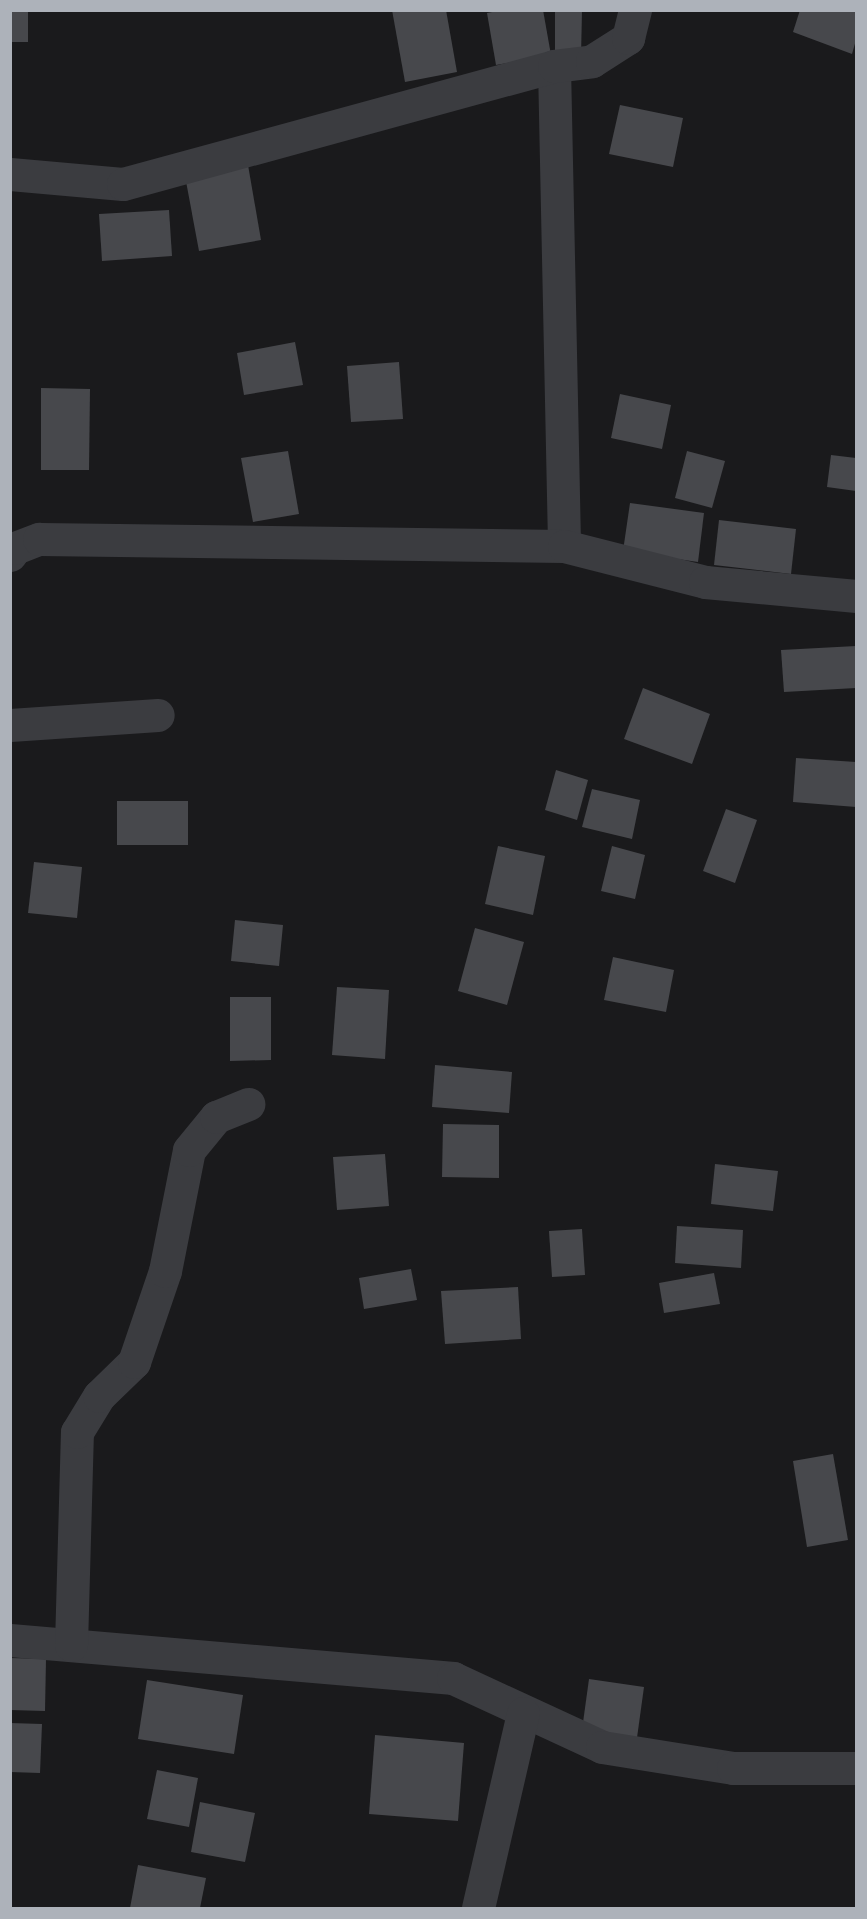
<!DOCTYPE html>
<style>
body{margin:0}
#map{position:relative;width:867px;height:1919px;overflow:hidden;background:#1a1a1c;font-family:"Sofia Sans Condensed",sans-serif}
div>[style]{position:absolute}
.building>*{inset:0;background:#47484c}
.minor>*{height:33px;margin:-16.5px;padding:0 16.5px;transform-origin:16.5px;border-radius:16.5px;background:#3b3c40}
span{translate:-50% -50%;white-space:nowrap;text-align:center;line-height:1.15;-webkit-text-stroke:4.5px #151517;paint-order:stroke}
.frame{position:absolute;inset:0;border:12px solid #adb2ba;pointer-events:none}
</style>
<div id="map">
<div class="building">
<div style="clip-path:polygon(10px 10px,28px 10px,28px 42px,10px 42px)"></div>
<div style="clip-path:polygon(392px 10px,446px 10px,457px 72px,405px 82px)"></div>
<div style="clip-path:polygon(503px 10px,543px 10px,551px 55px,496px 65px,487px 13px)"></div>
<div style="clip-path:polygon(555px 10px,582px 10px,581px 57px,555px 57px)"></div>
<div style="clip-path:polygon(800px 10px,856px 10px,856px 40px,852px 54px,793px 32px)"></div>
<div style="clip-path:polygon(620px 105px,683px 118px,673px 167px,609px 154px)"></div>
<div style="clip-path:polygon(248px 165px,261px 240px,199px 251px,185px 176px)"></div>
<div style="clip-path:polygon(169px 210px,172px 256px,102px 261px,99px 214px)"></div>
<div style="clip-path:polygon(295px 342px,303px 385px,244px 395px,237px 353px)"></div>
<div style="clip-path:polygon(399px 362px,403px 419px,351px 422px,347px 366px)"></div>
<div style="clip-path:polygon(41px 388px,90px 389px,89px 470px,41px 470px)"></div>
<div style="clip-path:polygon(620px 394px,671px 405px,662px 449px,611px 438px)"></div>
<div style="clip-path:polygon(288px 451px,299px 514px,253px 522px,241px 458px)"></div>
<div style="clip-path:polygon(687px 451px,725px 461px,712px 508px,675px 498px)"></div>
<div style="clip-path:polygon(831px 455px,856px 458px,856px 491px,827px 487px)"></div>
<div style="clip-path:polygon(630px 503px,704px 513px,698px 562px,623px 551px)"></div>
<div style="clip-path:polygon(719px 520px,796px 529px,791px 574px,714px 565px)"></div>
<div style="clip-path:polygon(856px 646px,856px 688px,784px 692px,781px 650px)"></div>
<div style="clip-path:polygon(643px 688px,710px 714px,692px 764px,624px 739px)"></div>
<div style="clip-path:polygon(796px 758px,856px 762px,856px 807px,793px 802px)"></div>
<div style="clip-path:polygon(556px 770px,588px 780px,577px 820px,545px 810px)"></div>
<div style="clip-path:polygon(592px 789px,640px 800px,632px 839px,582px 827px)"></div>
<div style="clip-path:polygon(117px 801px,188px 801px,188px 845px,117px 845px)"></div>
<div style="clip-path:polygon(726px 809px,757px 820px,735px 883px,703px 871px)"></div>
<div style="clip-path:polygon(498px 846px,545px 856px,533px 915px,485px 904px)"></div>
<div style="clip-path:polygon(612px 846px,645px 855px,635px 899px,601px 891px)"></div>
<div style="clip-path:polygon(34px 862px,82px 867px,77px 918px,28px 913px)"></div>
<div style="clip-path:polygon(235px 920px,283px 925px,279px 966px,231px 961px)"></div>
<div style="clip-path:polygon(475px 928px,524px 942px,507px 1005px,458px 991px)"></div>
<div style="clip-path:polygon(613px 957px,674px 970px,666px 1012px,604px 1000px)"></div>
<div style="clip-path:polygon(337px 987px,389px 990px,385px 1059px,332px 1055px)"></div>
<div style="clip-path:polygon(230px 997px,271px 997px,271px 1060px,230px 1061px)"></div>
<div style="clip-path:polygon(435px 1065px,512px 1072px,509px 1113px,432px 1107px)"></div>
<div style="clip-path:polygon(443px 1124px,499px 1125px,499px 1178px,442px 1177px)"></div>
<div style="clip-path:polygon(385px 1154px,389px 1206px,337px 1210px,333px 1157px)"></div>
<div style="clip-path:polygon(715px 1164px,778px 1171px,773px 1211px,711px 1204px)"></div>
<div style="clip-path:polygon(677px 1226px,743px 1230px,741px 1268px,675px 1263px)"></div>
<div style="clip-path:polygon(582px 1229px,585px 1275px,552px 1277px,549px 1231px)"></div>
<div style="clip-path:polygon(411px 1269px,417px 1300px,364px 1309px,359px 1278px)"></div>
<div style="clip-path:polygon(714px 1273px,720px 1304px,664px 1313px,659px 1283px)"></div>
<div style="clip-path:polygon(518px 1287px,521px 1339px,445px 1344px,441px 1291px)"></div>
<div style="clip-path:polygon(833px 1454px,848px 1540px,807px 1547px,793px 1461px)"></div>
<div style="clip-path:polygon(10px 1658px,46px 1659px,45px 1711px,10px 1710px)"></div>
<div style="clip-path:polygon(589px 1679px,644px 1687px,636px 1745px,581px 1737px)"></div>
<div style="clip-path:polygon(147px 1680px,243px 1695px,234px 1754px,138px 1739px)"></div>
<div style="clip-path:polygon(10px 1723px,42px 1724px,40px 1773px,10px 1772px)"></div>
<div style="clip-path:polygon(375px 1735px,464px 1743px,458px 1821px,369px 1814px)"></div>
<div style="clip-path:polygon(157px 1770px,198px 1778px,189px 1827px,147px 1819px)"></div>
<div style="clip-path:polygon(200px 1802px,255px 1813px,245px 1862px,191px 1852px)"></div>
<div style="clip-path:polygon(138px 1865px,206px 1878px,200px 1908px,130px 1908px)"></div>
</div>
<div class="minor">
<div style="left:554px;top:66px;width:480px;rotate:88.8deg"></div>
<div style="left:10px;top:174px;width:113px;rotate:5.1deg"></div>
<div style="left:123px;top:184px;width:447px;rotate:-15.3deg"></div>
<div style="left:554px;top:66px;width:38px;rotate:-7deg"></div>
<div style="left:592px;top:61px;width:43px;rotate:-32.6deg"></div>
<div style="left:628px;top:38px;width:29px;rotate:-76deg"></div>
<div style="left:10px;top:555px;width:9px;rotate:-54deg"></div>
<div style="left:15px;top:548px;width:26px;rotate:-21deg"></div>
<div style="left:39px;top:539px;width:525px;rotate:0.76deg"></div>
<div style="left:564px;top:546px;width:146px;rotate:14.3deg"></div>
<div style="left:705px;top:582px;width:152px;rotate:5.3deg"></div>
<div style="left:10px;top:725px;width:148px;rotate:-3.9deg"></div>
<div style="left:10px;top:1640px;width:445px;rotate:4.9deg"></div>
<div style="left:453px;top:1678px;width:164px;rotate:24.8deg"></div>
<div style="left:602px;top:1747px;width:133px;rotate:9.1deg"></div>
<div style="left:733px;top:1768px;width:123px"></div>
<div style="left:71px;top:1645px;width:213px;rotate:-88.4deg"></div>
<div style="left:77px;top:1432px;width:42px;rotate:-58.6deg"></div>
<div style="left:99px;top:1396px;width:49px;rotate:-44.2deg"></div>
<div style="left:134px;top:1362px;width:96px;rotate:-71.2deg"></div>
<div style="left:165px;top:1271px;width:123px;rotate:-78.8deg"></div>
<div style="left:189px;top:1150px;width:43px;rotate:-50.7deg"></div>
<div style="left:216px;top:1117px;width:35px;rotate:-22deg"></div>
<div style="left:478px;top:1908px;width:200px;rotate:-77deg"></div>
</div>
<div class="frame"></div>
</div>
